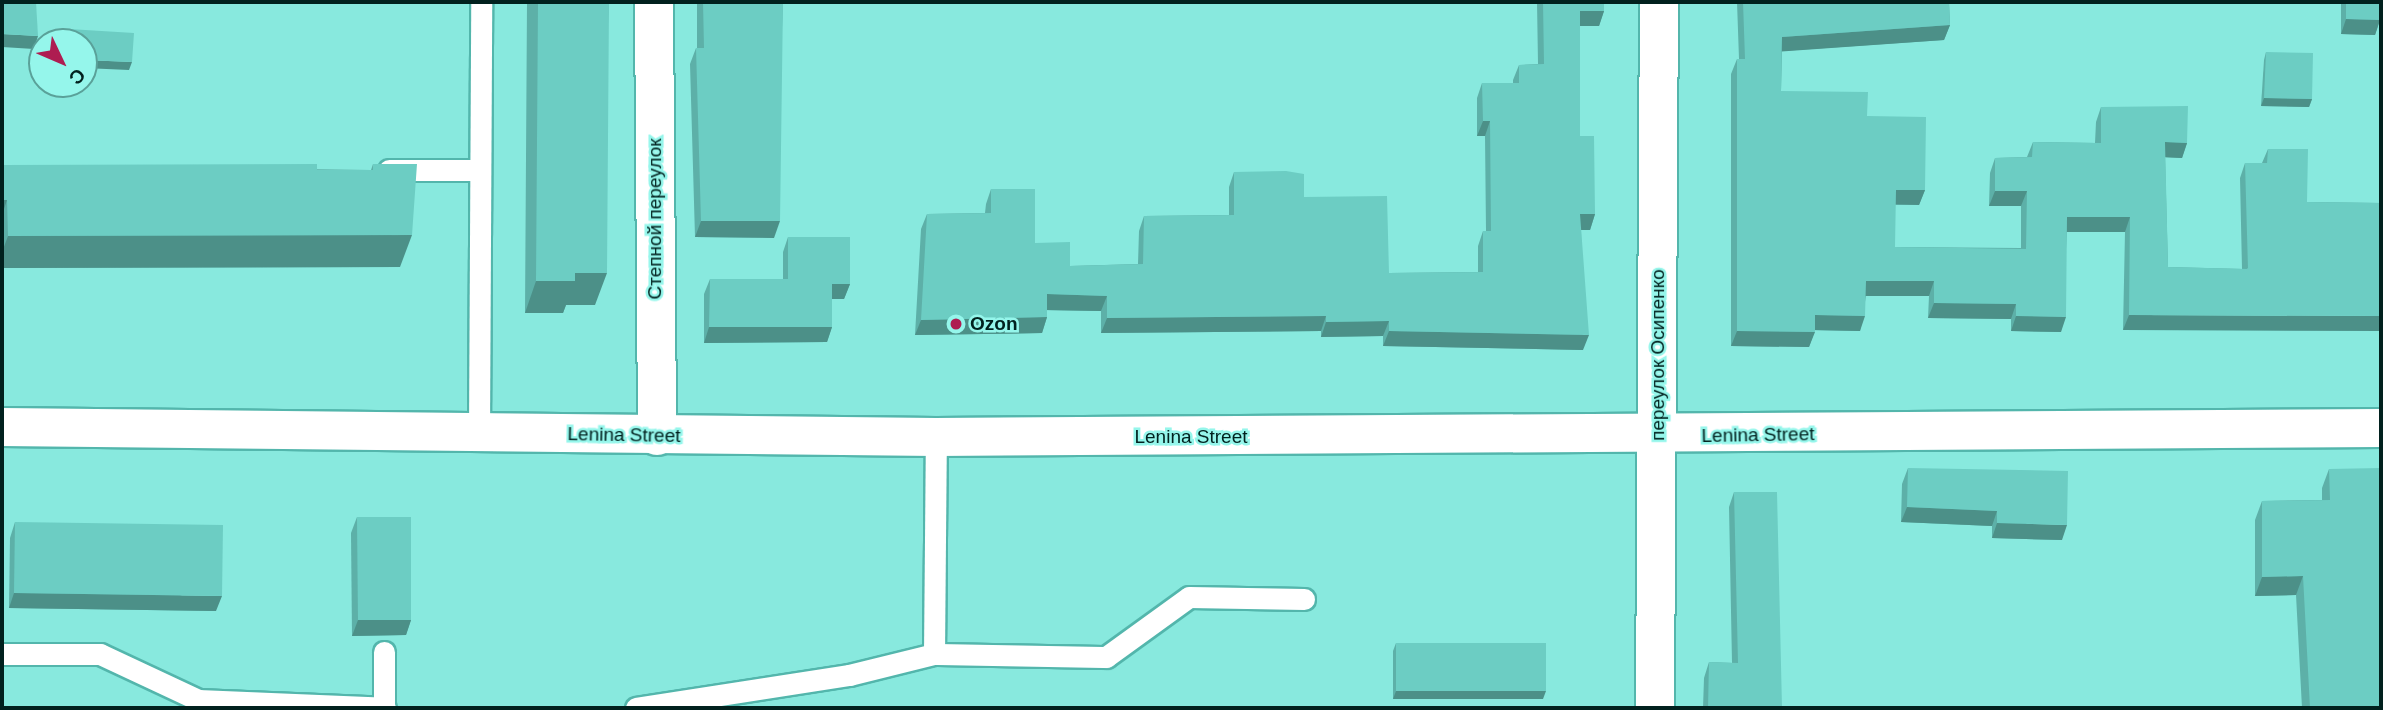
<!DOCTYPE html>
<meta charset="utf-8">
<style>
body{margin:0}
#map{position:relative;width:2383px;height:710px;overflow:hidden;background:#88e9de;font-family:Helvetica,sans-serif}
div>[style]{position:absolute}
.roads{filter:drop-shadow(2px 0 #53b6ac) drop-shadow(-2px 0 #53b6ac) drop-shadow(0 2px #53b6ac) drop-shadow(0 -2px #53b6ac)}
.service>*{height:21px;margin:-10.5px;padding:0 10.5px;transform-origin:10.5px;border-radius:10.5px;background:#fff}
.minor>*{height:38px;margin:-19px;padding:0 19px;transform-origin:19px;border-radius:19px;background:#fff}
.tertiary>*{height:38px;margin:-19px;padding:0 19px;transform-origin:19px;border-radius:19px;background:#fff}
.wall>*{inset:0;background:#5db0a8}
.shaded-wall>*{inset:0;background:#4c9088}
.building>*{inset:0;background:#6ccdc3}
.dots>*{width:19px;height:19px;translate:-50% -50%;box-sizing:border-box;border:4px solid #95f6eb;border-radius:50%}
span{translate:-50% -50%;white-space:nowrap;text-align:center;line-height:1.15;-webkit-text-stroke:5px #95f6eb;paint-order:stroke}
.street-label{font-size:19px;color:#01211e}
.poi-label{font-size:19px;color:#01211e;font-weight:700}
.left{translate:0 -50%;text-align:left}
.frame{position:absolute;inset:0;border:4px solid #01211e;pointer-events:none}
.north{position:absolute;left:28px;top:28px;width:70px;height:70px;box-sizing:border-box;background:#95f6eb;border:2px solid #5aa199;border-radius:50%;rotate:134deg;font-size:19px;font-weight:700;line-height:28px;text-align:center;color:#01211e}
.north::after{content:'';display:block;margin:auto;width:24px;height:32px;background:#ae1d51;clip-path:polygon(50% 0,100% 100%,50% 72%,0 100%)}
</style>
<div id="map">
<div class="roads">
<div class="service">
<div style="left:389px;top:170px;width:91px"></div>
<div style="left:479px;top:433px;width:431px;rotate:-89.7deg"></div>
<div style="left:2px;top:654px;width:98px"></div>
<div style="left:100px;top:654px;width:108px;rotate:25.1deg"></div>
<div style="left:198px;top:700px;width:187px;rotate:2.4deg"></div>
<div style="left:934px;top:654px;width:172px;rotate:1deg"></div>
<div style="left:1106px;top:657px;width:102px;rotate:-35.9deg"></div>
<div style="left:1189px;top:597px;width:115px;rotate:1deg"></div>
<div style="left:384px;top:708px;width:56px;rotate:-90deg"></div>
<div style="left:636px;top:708px;width:216px;rotate:-8.8deg"></div>
<div style="left:849px;top:675px;width:88px;rotate:-13.9deg"></div>
<div style="left:934px;top:654px;width:217px;rotate:-89.5deg"></div>
</div>
<div class="minor">
<div style="left:654px;top:2px;width:434px;rotate:89.6deg"></div>
</div>
<div class="tertiary">
<div style="left:2px;top:427px;width:934px;rotate:0.61deg"></div>
<div style="left:936px;top:437px;width:1445px;rotate:-0.36deg"></div>
<div style="left:1655px;top:708px;width:706px;rotate:-89.68deg"></div>
</div>
</div>
<div class="wall">
<div style="clip-path:polygon(527px 2px,609px 2px,595px 305px,566px 305px,563px 313px,525px 313px)"></div>
<div style="clip-path:polygon(697px 2px,783px 2px,774px 238px,695px 237px,690px 64px,696px 48px,697px 48px)"></div>
<div style="clip-path:polygon(1537px 2px,1604px 2px,1604px 11px,1599px 26px,1580px 26px,1580px 136px,1595px 214px,1590px 230px,1581px 230px,1583px 350px,1383px 346px,1383px 336px,1321px 337px,1321px 331px,1101px 333px,1101px 311px,1047px 310px,1047px 317px,1042px 333px,915px 335px,921px 229px,927px 214px,985px 213px,986px 204px,991px 189px,1035px 243px,1070px 266px,1138px 264px,1139px 231px,1144px 216px,1229px 215px,1229px 187px,1234px 172px,1304px 197px,1389px 273px,1478px 272px,1478px 246px,1483px 231px,1486px 231px,1485px 136px,1477px 136px,1477px 98px,1482px 83px,1513px 83px,1513px 80px,1519px 65px,1538px 64px)"></div>
<div style="clip-path:polygon(1737px 2px,1949px 2px,1950px 25px,1944px 40px,1782px 51px,1781px 91px,1867px 116px,1925px 190px,1919px 205px,1895px 205px,1895px 247px,2021px 248px,2021px 206px,1989px 206px,1990px 173px,1995px 158px,2027px 157px,2033px 142px,2095px 143px,2096px 122px,2101px 107px,2187px 143px,2182px 158px,2165px 157px,2168px 267px,2242px 269px,2240px 178px,2245px 163px,2262px 163px,2268px 149px,2307px 202px,2381px 203px,2123px 330px,2125px 232px,2067px 232px,2061px 332px,2011px 331px,2011px 319px,1928px 318px,1929px 296px,1866px 296px,1860px 331px,1815px 330px,1809px 347px,1731px 346px,1731px 74px,1737px 59px,1739px 59px)"></div>
<div style="clip-path:polygon(2341px 2px,2381px 2px,2380px 20px,2375px 35px,2341px 34px)"></div>
<div style="clip-path:polygon(2266px 52px,2312px 99px,2309px 107px,2261px 106px,2264px 60px)"></div>
<div style="clip-path:polygon(373px 164px,400px 267px,2px 268px,2px 165px,371px 170px)"></div>
<div style="clip-path:polygon(788px 237px,850px 284px,844px 299px,832px 299px,832px 327px,827px 342px,704px 343px,704px 294px,710px 279px,783px 279px,783px 252px)"></div>
<div style="clip-path:polygon(1908px 468px,2062px 540px,1992px 538px,1992px 526px,1901px 522px,1902px 484px)"></div>
<div style="clip-path:polygon(2329px 469px,2381px 708px,2302px 708px,2296px 595px,2255px 596px,2255px 520px,2262px 501px,2322px 500px,2322px 488px)"></div>
<div style="clip-path:polygon(1734px 492px,1782px 708px,1703px 708px,1704px 678px,1709px 662px,1732px 663px,1729px 507px)"></div>
<div style="clip-path:polygon(357px 517px,411px 620px,406px 635px,352px 636px,351px 533px)"></div>
<div style="clip-path:polygon(15px 522px,216px 611px,9px 608px,10px 538px)"></div>
<div style="clip-path:polygon(1396px 643px,1543px 699px,1393px 699px,1393px 651px)"></div>
</div>
<div class="shaded-wall">
<div style="clip-path:polygon(1580px 11px,1604px 11px,1599px 26px,1574px 26px)"></div>
<div style="clip-path:polygon(2346px 19px,2380px 20px,2375px 35px,2341px 34px)"></div>
<div style="clip-path:polygon(1950px 25px,1944px 40px,1776px 52px,1782px 37px)"></div>
<div style="clip-path:polygon(2px 34px,38px 36px,34px 49px,2px 47px)"></div>
<div style="clip-path:polygon(84px 60px,132px 62px,129px 70px,84px 68px)"></div>
<div style="clip-path:polygon(2264px 98px,2312px 99px,2309px 107px,2261px 106px)"></div>
<div style="clip-path:polygon(1483px 121px,1490px 121px,1485px 136px,1477px 136px)"></div>
<div style="clip-path:polygon(2165px 142px,2187px 143px,2182px 158px,2159px 157px)"></div>
<div style="clip-path:polygon(1896px 190px,1925px 190px,1919px 205px,1890px 204px)"></div>
<div style="clip-path:polygon(1995px 191px,2027px 191px,2021px 206px,1989px 206px)"></div>
<div style="clip-path:polygon(2px 200px,7px 200px,2px 215px)"></div>
<div style="clip-path:polygon(1580px 214px,1595px 214px,1590px 230px,1575px 230px)"></div>
<div style="clip-path:polygon(2067px 217px,2130px 217px,2125px 232px,2062px 232px)"></div>
<div style="clip-path:polygon(701px 221px,780px 221px,774px 238px,695px 237px)"></div>
<div style="clip-path:polygon(412px 235px,400px 267px,2px 268px,2px 252px,8px 236px)"></div>
<div style="clip-path:polygon(575px 273px,607px 273px,595px 305px,566px 305px,563px 313px,525px 313px,536px 281px)"></div>
<div style="clip-path:polygon(1866px 281px,1934px 281px,1929px 296px,1860px 296px)"></div>
<div style="clip-path:polygon(832px 284px,850px 284px,844px 299px,827px 299px)"></div>
<div style="clip-path:polygon(1047px 294px,1107px 296px,1101px 311px,1042px 310px)"></div>
<div style="clip-path:polygon(1934px 303px,2016px 304px,2011px 319px,1928px 318px)"></div>
<div style="clip-path:polygon(1815px 315px,1865px 316px,1860px 331px,1809px 330px)"></div>
<div style="clip-path:polygon(2129px 315px,2381px 316px,2381px 331px,2123px 330px)"></div>
<div style="clip-path:polygon(1326px 316px,1321px 331px,1101px 333px,1107px 318px)"></div>
<div style="clip-path:polygon(2016px 316px,2066px 317px,2061px 332px,2011px 331px)"></div>
<div style="clip-path:polygon(1047px 317px,1042px 333px,915px 335px,921px 320px)"></div>
<div style="clip-path:polygon(1389px 321px,1383px 336px,1321px 337px,1326px 322px)"></div>
<div style="clip-path:polygon(709px 327px,832px 327px,827px 342px,704px 343px)"></div>
<div style="clip-path:polygon(1389px 331px,1589px 335px,1583px 350px,1383px 346px)"></div>
<div style="clip-path:polygon(1737px 331px,1815px 332px,1809px 347px,1731px 346px)"></div>
<div style="clip-path:polygon(1907px 507px,1997px 511px,1992px 526px,1901px 522px)"></div>
<div style="clip-path:polygon(1997px 523px,2067px 525px,2062px 540px,1992px 538px)"></div>
<div style="clip-path:polygon(2303px 576px,2296px 595px,2255px 596px,2262px 577px)"></div>
<div style="clip-path:polygon(14px 593px,222px 596px,216px 611px,9px 608px)"></div>
<div style="clip-path:polygon(358px 620px,411px 620px,406px 635px,352px 636px)"></div>
<div style="clip-path:polygon(1396px 691px,1546px 691px,1543px 699px,1393px 699px)"></div>
</div>
<div class="building">
<div style="clip-path:polygon(2px 2px,36px 2px,38px 36px,2px 34px)"></div>
<div style="clip-path:polygon(538px 2px,609px 2px,607px 273px,575px 273px,575px 281px,536px 281px)"></div>
<div style="clip-path:polygon(703px 2px,783px 2px,780px 221px,701px 221px,696px 48px,704px 48px)"></div>
<div style="clip-path:polygon(1543px 2px,1604px 2px,1604px 11px,1580px 11px,1580px 136px,1594px 136px,1595px 214px,1580px 214px,1589px 335px,1389px 331px,1389px 321px,1326px 322px,1326px 316px,1107px 318px,1107px 296px,1047px 294px,1047px 317px,921px 320px,927px 214px,991px 213px,991px 189px,1035px 189px,1035px 243px,1070px 242px,1070px 266px,1143px 264px,1144px 216px,1234px 215px,1234px 172px,1286px 171px,1304px 174px,1304px 197px,1387px 196px,1389px 273px,1483px 272px,1483px 231px,1491px 231px,1490px 121px,1483px 121px,1482px 83px,1519px 83px,1519px 65px,1544px 64px)"></div>
<div style="clip-path:polygon(1743px 2px,1949px 2px,1950px 25px,1782px 37px,1781px 91px,1868px 92px,1867px 116px,1926px 117px,1925px 190px,1896px 190px,1895px 247px,2026px 249px,2027px 191px,1995px 191px,1995px 158px,2032px 157px,2033px 142px,2101px 143px,2101px 107px,2188px 106px,2187px 143px,2165px 142px,2168px 267px,2248px 269px,2245px 163px,2267px 163px,2268px 149px,2308px 149px,2307px 202px,2381px 203px,2381px 316px,2129px 315px,2130px 217px,2067px 217px,2066px 317px,2016px 316px,2016px 304px,1934px 303px,1934px 281px,1866px 281px,1865px 316px,1815px 315px,1815px 332px,1737px 331px,1737px 59px,1745px 59px)"></div>
<div style="clip-path:polygon(2346px 2px,2381px 2px,2380px 20px,2346px 19px)"></div>
<div style="clip-path:polygon(69px 29px,134px 33px,132px 62px,84px 60px,84px 42px,68px 42px)"></div>
<div style="clip-path:polygon(2266px 52px,2313px 53px,2312px 99px,2264px 98px)"></div>
<div style="clip-path:polygon(317px 164px,317px 170px,373px 170px,373px 164px,417px 164px,412px 235px,8px 236px,7px 200px,2px 200px,2px 165px)"></div>
<div style="clip-path:polygon(788px 237px,850px 237px,850px 284px,832px 284px,832px 327px,709px 327px,710px 279px,788px 279px)"></div>
<div style="clip-path:polygon(1908px 468px,2068px 471px,2067px 525px,1997px 523px,1997px 511px,1907px 507px)"></div>
<div style="clip-path:polygon(2381px 468px,2381px 708px,2310px 708px,2303px 576px,2262px 577px,2262px 501px,2330px 500px,2329px 469px)"></div>
<div style="clip-path:polygon(1734px 492px,1777px 492px,1782px 708px,1708px 708px,1709px 662px,1738px 663px)"></div>
<div style="clip-path:polygon(357px 517px,411px 517px,411px 620px,358px 620px)"></div>
<div style="clip-path:polygon(15px 522px,223px 525px,222px 596px,14px 593px)"></div>
<div style="clip-path:polygon(1396px 643px,1546px 643px,1546px 691px,1396px 691px)"></div>
</div>
<div class="dots">
<div style="left:956px;top:324px;background:#ae1d51"></div>
</div>
<div class="street-label">
<span style="left:655px;top:219px;rotate:-90deg">Степной переулок</span>
<span style="left:1658px;top:355px;rotate:-90deg">переулок Осипенко</span>
<span style="left:624px;top:435px;rotate:1deg">Lenina Street</span>
<span style="left:1758px;top:435px;rotate:-1deg">Lenina Street</span>
<span style="left:1191px;top:437px">Lenina Street</span>
</div>
<div class="poi-label">
<span class="left" style="left:970px;top:324px">Ozon</span>
</div>
<div class="frame"></div>
<div class="north">С</div>
</div>
